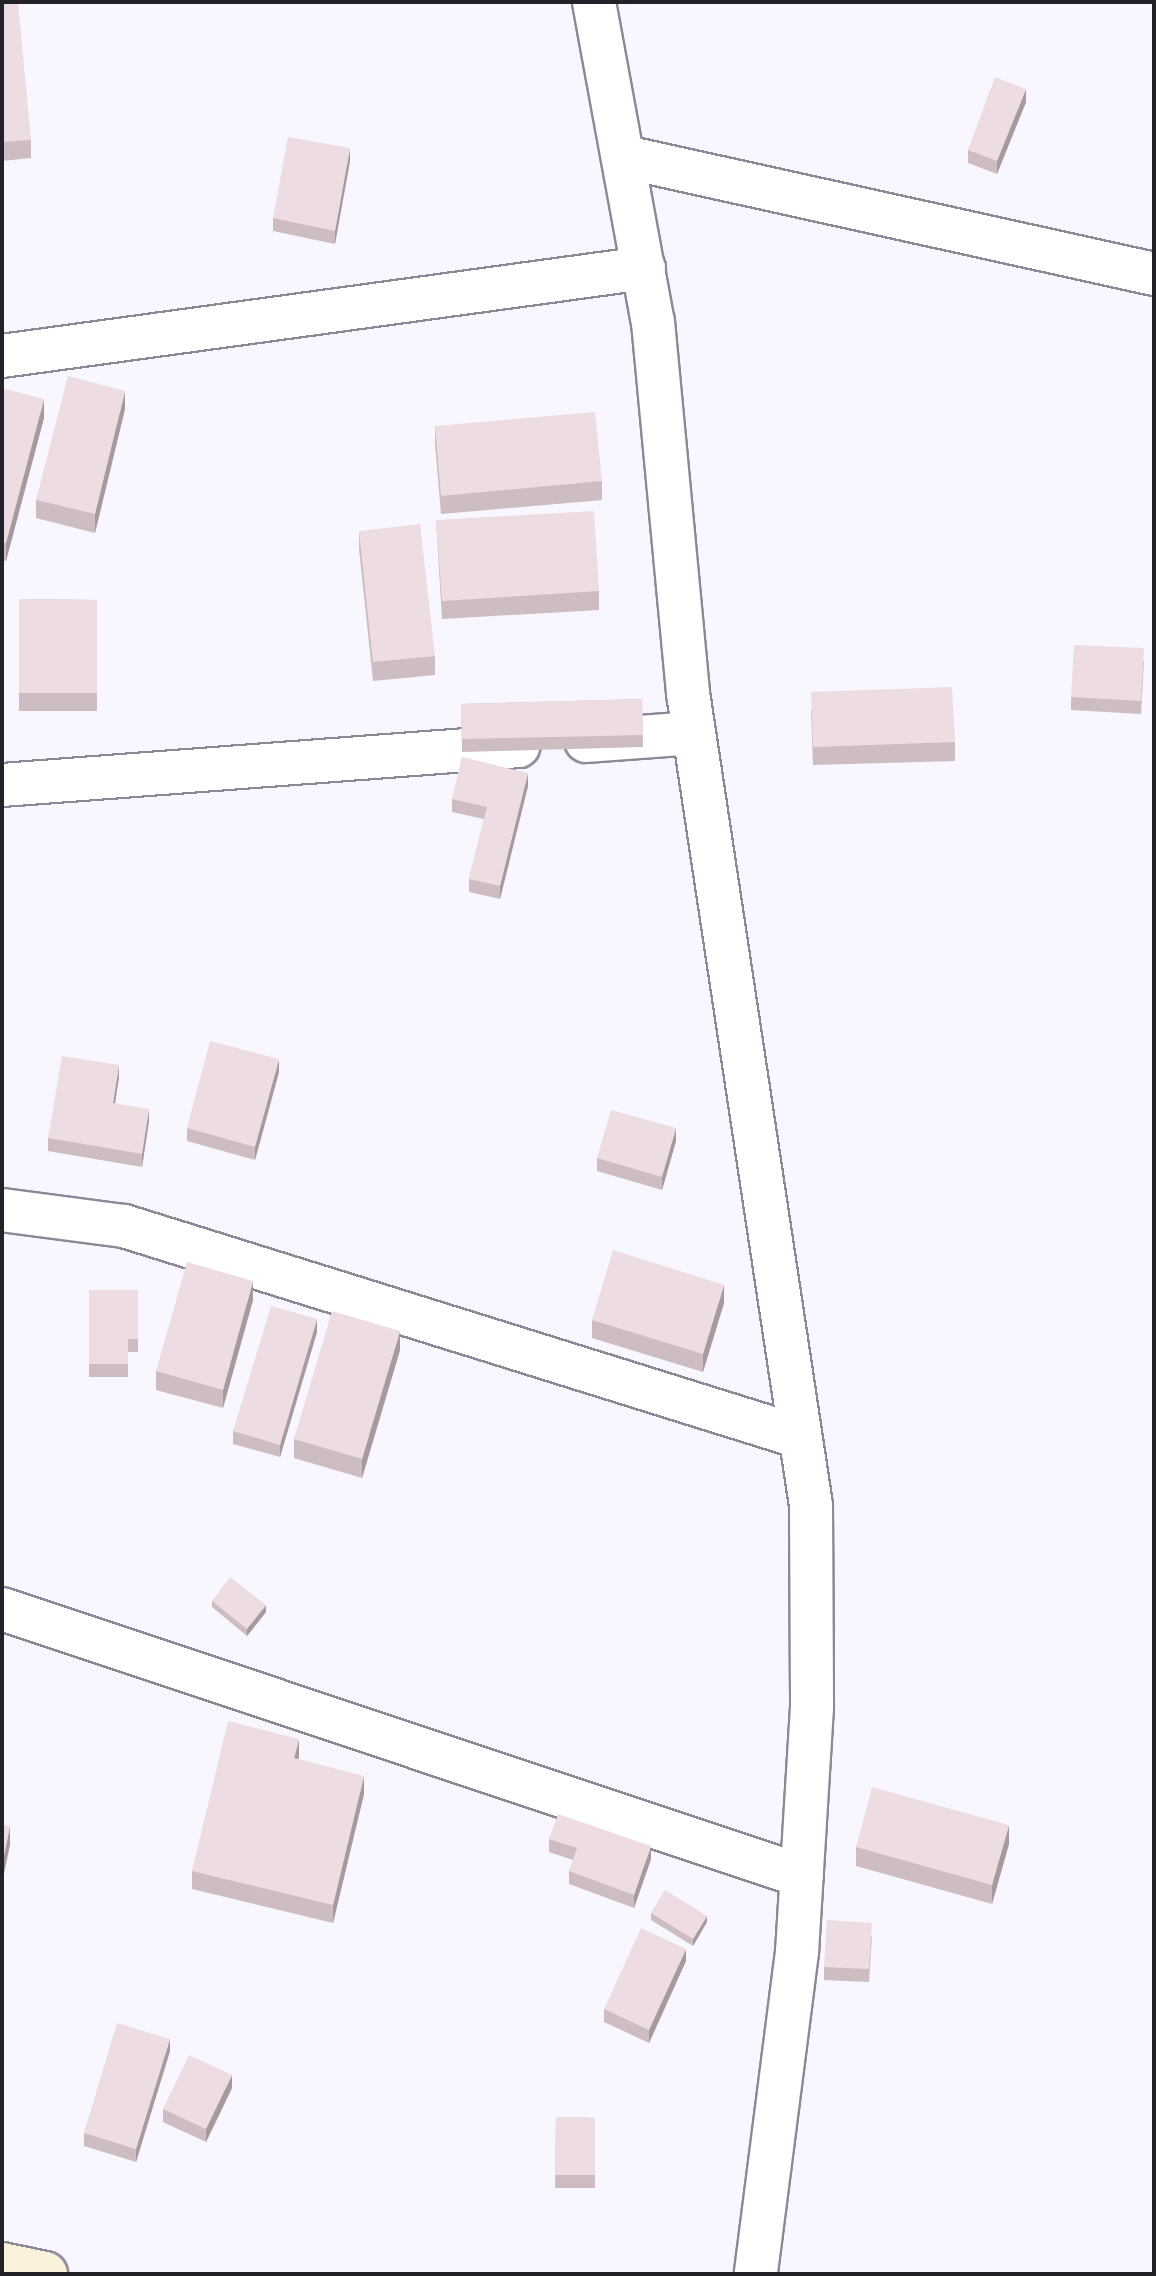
<!DOCTYPE html>
<style>
body{margin:0}
#map{position:relative;width:1156px;height:2276px;overflow:hidden;background:#f8f6ff;font-family:Merriweather,serif}
div>[style]{position:absolute}
.roads{filter:drop-shadow(2px 0 #8c8896) drop-shadow(-2px 0 #8c8896) drop-shadow(0 2px #8c8896) drop-shadow(0 -2px #8c8896)}
.street>*{height:42px;margin:-21px;padding:0 21px;transform-origin:21px;border-radius:21px;background:#fff}
.secondary>*{height:44px;margin:-22px;padding:0 22px;transform-origin:22px;border-radius:22px;background:#faf2da}
.wall>*{inset:0;background:#cdbdc3}
.shaded-wall>*{inset:0;background:#a79a9f}
.building>*{inset:0;background:#eedce3}
span{translate:-50% -50%;white-space:nowrap;text-align:center;line-height:1.15;-webkit-text-stroke:6px #fff;paint-order:stroke}
.frame{position:absolute;inset:0;border:4px solid #232228;pointer-events:none}
</style>
<div id="map">
<div class="roads">
<div class="street">
<div style="left:594px;top:2px;width:325px;rotate:79.6deg"></div>
<div style="left:653px;top:322px;width:373px;rotate:84.6deg"></div>
<div style="left:688px;top:693px;width:821px;rotate:81.39deg"></div>
<div style="left:811px;top:1505px;width:202px;rotate:89.7deg"></div>
<div style="left:812px;top:1707px;width:245px;rotate:93.5deg"></div>
<div style="left:797px;top:1952px;width:325px;rotate:97.3deg"></div>
<div style="left:625px;top:157px;width:542px;rotate:12.47deg"></div>
<div style="left:2px;top:356px;width:648px;rotate:-7.8deg"></div>
<div style="left:586px;top:741px;width:108px;rotate:-4.2deg"></div>
<div style="left:2px;top:785px;width:518px;rotate:-4.31deg"></div>
<div style="left:2px;top:1210px;width:123px;rotate:7.5deg"></div>
<div style="left:124px;top:1226px;width:708px;rotate:17.33deg"></div>
<div style="left:2px;top:1609px;width:843px;rotate:18.46deg"></div>
</div>
<div class="secondary">
<div style="left:2px;top:2265px;width:44px;rotate:11.8deg"></div>
</div>
</div>
<div class="wall">
<div style="clip-path:polygon(2px 3px,31px 140px,31px 158px,2px 161px)"></div>
<div style="clip-path:polygon(1026px 102px,997px 174px,968px 163px,968px 150px)"></div>
<div style="clip-path:polygon(350px 161px,335px 244px,273px 231px,273px 218px)"></div>
<div style="clip-path:polygon(2px 388px,44px 418px,6px 561px,2px 560px)"></div>
<div style="clip-path:polygon(125px 409px,95px 533px,36px 518px,36px 500px)"></div>
<div style="clip-path:polygon(435px 426px,602px 481px,602px 500px,441px 514px,435px 444px)"></div>
<div style="clip-path:polygon(436px 520px,599px 591px,599px 610px,442px 619px)"></div>
<div style="clip-path:polygon(359px 531px,435px 656px,435px 675px,373px 681px,359px 549px)"></div>
<div style="clip-path:polygon(19px 599px,97px 600px,97px 711px,19px 711px)"></div>
<div style="clip-path:polygon(1144px 661px,1141px 714px,1071px 710px,1071px 697px)"></div>
<div style="clip-path:polygon(642px 699px,643px 747px,462px 752px,461px 704px)"></div>
<div style="clip-path:polygon(811px 710px,955px 742px,955px 761px,813px 765px)"></div>
<div style="clip-path:polygon(528px 786px,500px 899px,469px 892px,469px 879px,484px 819px,452px 812px,452px 799px)"></div>
<div style="clip-path:polygon(279px 1072px,255px 1160px,187px 1141px,187px 1128px)"></div>
<div style="clip-path:polygon(119px 1077px,115px 1103px,149px 1121px,142px 1167px,48px 1151px,48px 1138px)"></div>
<div style="clip-path:polygon(676px 1141px,662px 1190px,597px 1171px,597px 1158px)"></div>
<div style="clip-path:polygon(89px 1290px,138px 1290px,138px 1352px,128px 1352px,128px 1377px,89px 1377px)"></div>
<div style="clip-path:polygon(253px 1300px,223px 1408px,156px 1390px,156px 1371px)"></div>
<div style="clip-path:polygon(724px 1303px,703px 1372px,592px 1338px,592px 1320px)"></div>
<div style="clip-path:polygon(317px 1332px,280px 1457px,233px 1444px,233px 1431px)"></div>
<div style="clip-path:polygon(400px 1350px,362px 1478px,294px 1458px,294px 1439px)"></div>
<div style="clip-path:polygon(212px 1601px,266px 1612px,247px 1636px,212px 1607px)"></div>
<div style="clip-path:polygon(298px 1759px,364px 1794px,333px 1923px,192px 1889px,192px 1871px)"></div>
<div style="clip-path:polygon(549px 1839px,651px 1859px,634px 1908px,569px 1884px,569px 1871px,573px 1860px,549px 1852px)"></div>
<div style="clip-path:polygon(1009px 1844px,992px 1904px,856px 1866px,856px 1847px)"></div>
<div style="clip-path:polygon(651px 1913px,707px 1922px,693px 1946px,651px 1920px)"></div>
<div style="clip-path:polygon(872px 1936px,869px 1982px,824px 1980px,824px 1967px)"></div>
<div style="clip-path:polygon(686px 1961px,649px 2043px,604px 2022px,604px 2009px)"></div>
<div style="clip-path:polygon(170px 2051px,136px 2162px,84px 2146px,84px 2133px)"></div>
<div style="clip-path:polygon(232px 2088px,206px 2142px,163px 2122px,163px 2109px)"></div>
<div style="clip-path:polygon(556px 2117px,595px 2118px,595px 2188px,555px 2188px)"></div>
</div>
<div class="shaded-wall">
<div style="clip-path:polygon(1026px 89px,1026px 102px,997px 174px,997px 161px)"></div>
<div style="clip-path:polygon(350px 148px,350px 161px,335px 244px,335px 231px)"></div>
<div style="clip-path:polygon(125px 391px,125px 409px,95px 533px,95px 514px)"></div>
<div style="clip-path:polygon(44px 399px,44px 418px,6px 561px,6px 543px)"></div>
<div style="clip-path:polygon(528px 773px,528px 786px,500px 899px,500px 886px)"></div>
<div style="clip-path:polygon(279px 1059px,279px 1072px,255px 1160px,255px 1147px)"></div>
<div style="clip-path:polygon(119px 1065px,119px 1077px,113px 1116px,113px 1103px)"></div>
<div style="clip-path:polygon(149px 1109px,149px 1121px,142px 1167px,142px 1154px)"></div>
<div style="clip-path:polygon(676px 1128px,676px 1141px,662px 1190px,662px 1177px)"></div>
<div style="clip-path:polygon(253px 1281px,253px 1300px,223px 1408px,223px 1390px)"></div>
<div style="clip-path:polygon(724px 1285px,724px 1303px,703px 1372px,703px 1354px)"></div>
<div style="clip-path:polygon(317px 1319px,317px 1332px,280px 1457px,280px 1445px)"></div>
<div style="clip-path:polygon(400px 1331px,400px 1350px,362px 1478px,362px 1459px)"></div>
<div style="clip-path:polygon(266px 1605px,266px 1612px,247px 1636px,247px 1629px)"></div>
<div style="clip-path:polygon(299px 1739px,299px 1757px,294px 1777px,294px 1758px)"></div>
<div style="clip-path:polygon(364px 1776px,364px 1794px,333px 1923px,333px 1905px)"></div>
<div style="clip-path:polygon(1009px 1825px,1009px 1844px,992px 1904px,992px 1885px)"></div>
<div style="clip-path:polygon(10px 1826px,10px 1845px,2px 1883px,2px 1865px)"></div>
<div style="clip-path:polygon(651px 1846px,651px 1859px,634px 1908px,634px 1895px)"></div>
<div style="clip-path:polygon(707px 1916px,707px 1922px,693px 1946px,693px 1939px)"></div>
<div style="clip-path:polygon(686px 1949px,686px 1961px,649px 2043px,649px 2030px)"></div>
<div style="clip-path:polygon(170px 2039px,170px 2051px,136px 2162px,136px 2149px)"></div>
<div style="clip-path:polygon(232px 2075px,232px 2088px,206px 2142px,206px 2129px)"></div>
</div>
<div class="building">
<div style="clip-path:polygon(18px 2px,31px 140px,2px 142px,2px 3px)"></div>
<div style="clip-path:polygon(995px 77px,1026px 89px,997px 161px,968px 150px)"></div>
<div style="clip-path:polygon(288px 137px,350px 148px,335px 231px,273px 218px)"></div>
<div style="clip-path:polygon(68px 376px,125px 391px,95px 514px,36px 500px)"></div>
<div style="clip-path:polygon(2px 388px,44px 399px,6px 543px,2px 542px)"></div>
<div style="clip-path:polygon(595px 412px,602px 481px,441px 496px,435px 426px)"></div>
<div style="clip-path:polygon(594px 511px,599px 591px,442px 601px,436px 520px)"></div>
<div style="clip-path:polygon(420px 524px,435px 656px,373px 662px,359px 531px)"></div>
<div style="clip-path:polygon(19px 599px,97px 600px,97px 693px,19px 693px)"></div>
<div style="clip-path:polygon(1074px 645px,1144px 648px,1141px 701px,1071px 697px)"></div>
<div style="clip-path:polygon(952px 687px,955px 742px,813px 747px,811px 692px)"></div>
<div style="clip-path:polygon(642px 699px,643px 735px,462px 739px,461px 704px)"></div>
<div style="clip-path:polygon(462px 757px,528px 773px,500px 886px,469px 879px,487px 807px,452px 799px)"></div>
<div style="clip-path:polygon(210px 1041px,279px 1059px,255px 1147px,187px 1128px)"></div>
<div style="clip-path:polygon(62px 1056px,119px 1065px,113px 1103px,149px 1109px,142px 1154px,48px 1138px)"></div>
<div style="clip-path:polygon(611px 1110px,676px 1128px,662px 1177px,597px 1158px)"></div>
<div style="clip-path:polygon(613px 1250px,724px 1285px,703px 1354px,592px 1320px)"></div>
<div style="clip-path:polygon(187px 1262px,253px 1281px,223px 1390px,156px 1371px)"></div>
<div style="clip-path:polygon(89px 1290px,138px 1290px,138px 1339px,128px 1339px,128px 1364px,89px 1364px)"></div>
<div style="clip-path:polygon(271px 1306px,317px 1319px,280px 1445px,233px 1431px)"></div>
<div style="clip-path:polygon(332px 1311px,400px 1331px,362px 1459px,294px 1439px)"></div>
<div style="clip-path:polygon(230px 1577px,266px 1605px,247px 1629px,212px 1601px)"></div>
<div style="clip-path:polygon(228px 1721px,299px 1739px,294px 1758px,364px 1776px,333px 1905px,192px 1871px)"></div>
<div style="clip-path:polygon(872px 1787px,1009px 1825px,992px 1885px,856px 1847px)"></div>
<div style="clip-path:polygon(558px 1814px,651px 1846px,634px 1895px,569px 1871px,577px 1848px,549px 1839px)"></div>
<div style="clip-path:polygon(2px 1825px,10px 1826px,2px 1865px)"></div>
<div style="clip-path:polygon(665px 1890px,707px 1916px,693px 1939px,651px 1913px)"></div>
<div style="clip-path:polygon(827px 1920px,872px 1923px,869px 1969px,824px 1967px)"></div>
<div style="clip-path:polygon(641px 1928px,686px 1949px,649px 2030px,604px 2009px)"></div>
<div style="clip-path:polygon(117px 2023px,170px 2039px,136px 2149px,84px 2133px)"></div>
<div style="clip-path:polygon(189px 2055px,232px 2075px,206px 2129px,163px 2109px)"></div>
<div style="clip-path:polygon(556px 2117px,595px 2118px,595px 2175px,555px 2175px)"></div>
</div>
<div class="frame"></div>
</div>
